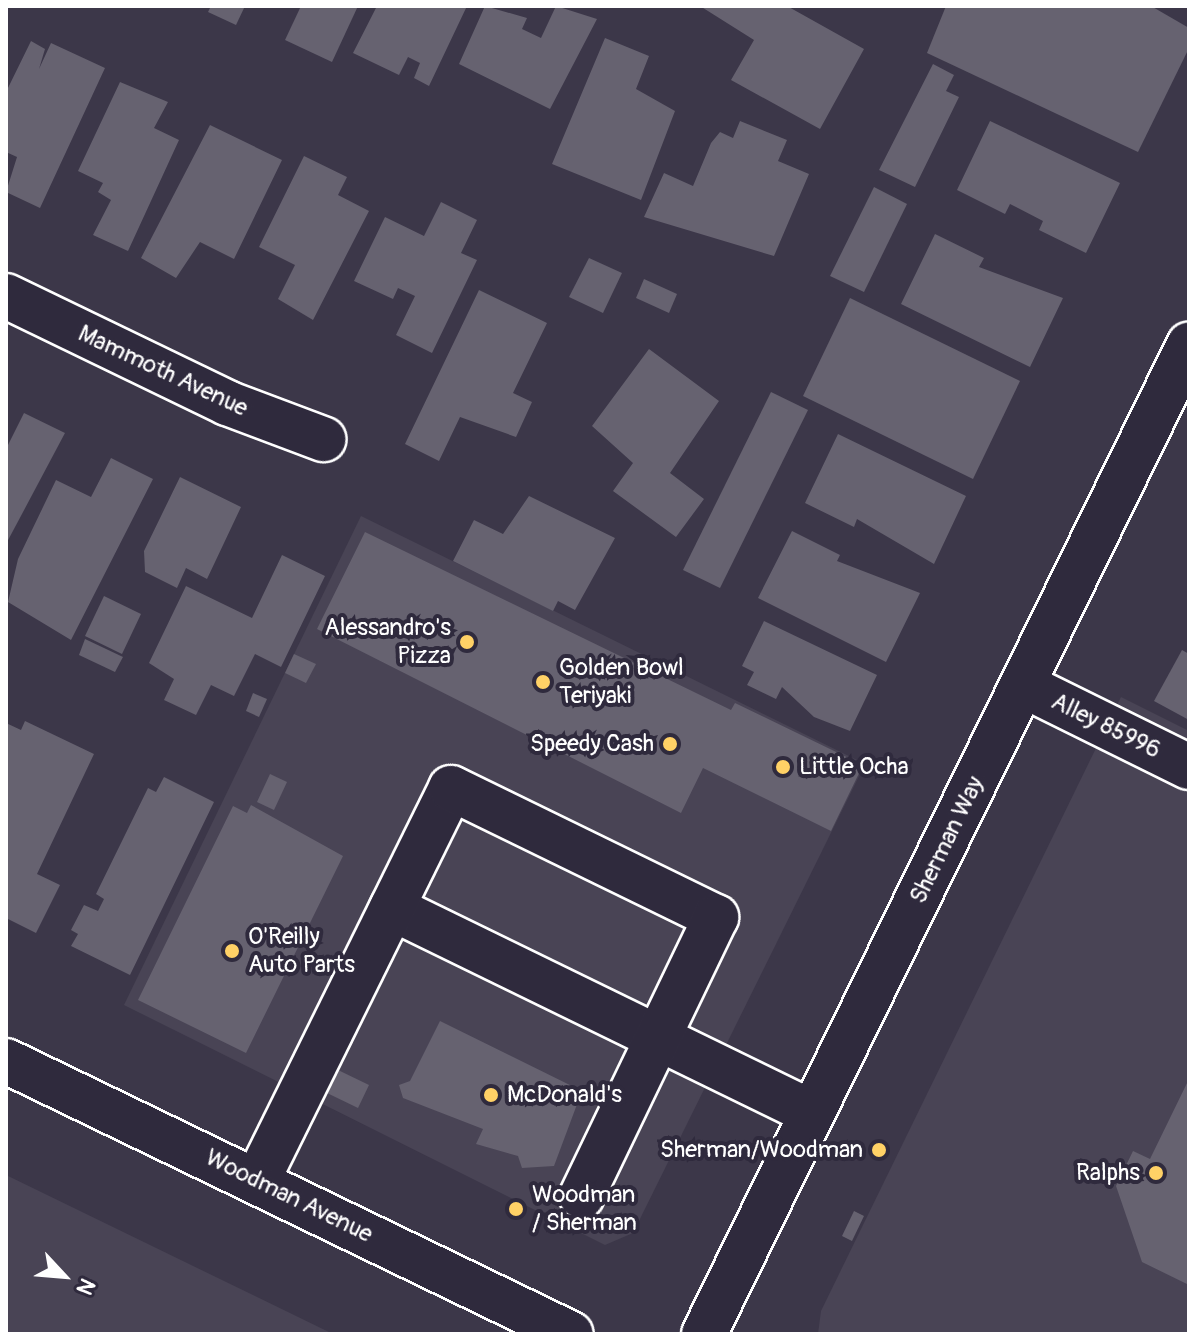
<!DOCTYPE html>
<style>
body{margin:0}
#map{position:relative;width:1195px;height:1340px;overflow:hidden;background:#3c3749;font-family:Pangolin,sans-serif}
div>[style]{position:absolute}
.built>*{inset:0;background:#494455}
.building>*{inset:0;background:#666270}
.roads{filter:drop-shadow(2px 0 #fff) drop-shadow(-2px 0 #fff) drop-shadow(0 2px #fff) drop-shadow(0 -2px #fff)}
.minor>*{height:44px;margin:-22px;padding:0 22px;transform-origin:22px;border-radius:22px;background:#2f2a3d}
.major>*{height:44px;margin:-22px;padding:0 22px;transform-origin:22px;border-radius:22px;background:#2f2a3d}
.dots>*{width:22px;height:22px;translate:-50% -50%;box-sizing:border-box;border:4px solid #2f2a3d;border-radius:50%}
span{translate:-50% -50%;white-space:nowrap;text-align:center;line-height:1.15;-webkit-text-stroke:8px #2f2a3d;paint-order:stroke}
.street-label{font-size:24px;color:#fff}
.poi-label{font-size:24px;color:#fff}
.right{translate:-100% -50%;text-align:right}
.left{translate:0 -50%;text-align:left}
.frame{position:absolute;inset:0;border:8px solid #fff;pointer-events:none}
.north{position:absolute;left:24px;top:1236px;width:80px;height:80px;-webkit-text-stroke:6px #2f2a3d;paint-order:stroke;rotate:116deg;font-size:22px;font-weight:700;line-height:32px;text-align:center;color:#fff}
.north::after{content:'';display:block;margin:auto;width:28px;height:36px;background:#fff;clip-path:polygon(50% 0,100% 100%,50% 72%,0 100%)}
</style>
<div id="map">
<div class="built">
<div style="clip-path:polygon(361px 516px,865px 764px,633px 1233px,605px 1245px,124px 1005px)"></div>
<div style="clip-path:polygon(1121px 697px,1189px 731px,1189px 1334px,818px 1334px,821px 1311px)"></div>
<div style="clip-path:polygon(6px 1175px,333px 1334px,6px 1334px)"></div>
</div>
<div class="building">
<div style="clip-path:polygon(211px 6px,245px 6px,236px 25px,208px 12px)"></div>
<div style="clip-path:polygon(301px 6px,358px 6px,332px 62px,285px 40px)"></div>
<div style="clip-path:polygon(377px 6px,467px 6px,429px 86px,414px 78px,420px 63px,408px 57px,399px 75px,353px 53px)"></div>
<div style="clip-path:polygon(485px 6px,527px 18px,522px 29px,541px 38px,556px 6px,597px 19px,550px 109px,459px 64px)"></div>
<div style="clip-path:polygon(700px 6px,787px 6px,864px 49px,820px 129px,731px 80px,754px 40px)"></div>
<div style="clip-path:polygon(946px 6px,1151px 6px,1189px 28px,1189px 48px,1138px 152px,927px 53px)"></div>
<div style="clip-path:polygon(605px 38px,649px 56px,636px 89px,675px 111px,641px 200px,552px 164px)"></div>
<div style="clip-path:polygon(31px 41px,45px 49px,39px 69px,51px 43px,105px 68px,40px 208px,6px 192px,17px 157px,6px 152px,6px 92px)"></div>
<div style="clip-path:polygon(933px 64px,954px 75px,946px 91px,959px 97px,915px 187px,879px 170px)"></div>
<div style="clip-path:polygon(120px 82px,168px 102px,154px 128px,179px 140px,128px 251px,93px 235px,111px 200px,98px 192px,103px 183px,78px 171px)"></div>
<div style="clip-path:polygon(740px 121px,787px 140px,778px 161px,809px 174px,774px 256px,644px 217px,664px 173px,693px 186px,711px 143px,720px 132px,733px 138px)"></div>
<div style="clip-path:polygon(990px 121px,1120px 183px,1086px 253px,1039px 230px,1043px 221px,1010px 204px,1005px 214px,957px 190px)"></div>
<div style="clip-path:polygon(210px 125px,282px 160px,234px 259px,200px 242px,176px 278px,141px 258px)"></div>
<div style="clip-path:polygon(304px 156px,347px 177px,338px 195px,369px 211px,313px 320px,278px 299px,295px 265px,259px 247px)"></div>
<div style="clip-path:polygon(874px 187px,907px 204px,864px 292px,830px 276px)"></div>
<div style="clip-path:polygon(441px 202px,477px 220px,461px 253px,477px 260px,432px 353px,396px 335px,415px 296px,398px 288px,393px 299px,354px 281px,385px 217px,424px 236px)"></div>
<div style="clip-path:polygon(935px 234px,984px 258px,979px 267px,1063px 298px,1030px 367px,901px 304px)"></div>
<div style="clip-path:polygon(589px 258px,622px 273px,603px 313px,569px 297px)"></div>
<div style="clip-path:polygon(644px 279px,677px 294px,669px 313px,636px 298px)"></div>
<div style="clip-path:polygon(479px 290px,547px 323px,513px 393px,532px 402px,516px 437px,460px 417px,439px 461px,405px 444px)"></div>
<div style="clip-path:polygon(850px 298px,1020px 381px,973px 479px,803px 396px)"></div>
<div style="clip-path:polygon(649px 349px,719px 401px,670px 473px,704px 499px,676px 537px,613px 491px,633px 463px,592px 426px)"></div>
<div style="clip-path:polygon(771px 392px,808px 410px,720px 588px,683px 570px)"></div>
<div style="clip-path:polygon(24px 413px,65px 433px,6px 544px,6px 449px)"></div>
<div style="clip-path:polygon(838px 434px,966px 496px,934px 564px,857px 519px,854px 527px,805px 503px)"></div>
<div style="clip-path:polygon(111px 458px,153px 479px,71px 640px,8px 602px,18px 559px,56px 480px,91px 497px)"></div>
<div style="clip-path:polygon(180px 477px,241px 507px,207px 579px,186px 568px,177px 588px,145px 572px,144px 551px)"></div>
<div style="clip-path:polygon(529px 496px,615px 538px,575px 610px,558px 601px,553px 611px,453px 561px,474px 520px,503px 534px)"></div>
<div style="clip-path:polygon(792px 531px,840px 555px,837px 561px,920px 593px,886px 662px,758px 598px)"></div>
<div style="clip-path:polygon(365px 532px,731px 710px,735px 703px,863px 765px,831px 831px,703px 768px,681px 813px,317px 629px)"></div>
<div style="clip-path:polygon(282px 555px,325px 576px,281px 667px,255px 654px,234px 696px,211px 685px,196px 715px,164px 700px,174px 679px,149px 663px,186px 586px,252px 618px)"></div>
<div style="clip-path:polygon(104px 596px,141px 614px,122px 654px,85px 636px)"></div>
<div style="clip-path:polygon(764px 621px,877px 675px,850px 731px,814px 717px,782px 687px,776px 699px,747px 685px,754px 672px,742px 666px)"></div>
<div style="clip-path:polygon(85px 639px,123px 657px,115px 672px,79px 655px)"></div>
<div style="clip-path:polygon(1182px 650px,1189px 654px,1189px 720px,1154px 701px)"></div>
<div style="clip-path:polygon(294px 654px,316px 664px,306px 683px,285px 673px)"></div>
<div style="clip-path:polygon(253px 693px,267px 699px,259px 717px,246px 711px)"></div>
<div style="clip-path:polygon(25px 721px,94px 754px,37px 874px,60px 885px,36px 933px,6px 918px,6px 723px,21px 730px)"></div>
<div style="clip-path:polygon(270px 774px,287px 782px,274px 810px,257px 802px)"></div>
<div style="clip-path:polygon(164px 777px,214px 802px,130px 975px,71px 946px,78px 934px,71px 930px,84px 905px,98px 911px,104px 899px,96px 894px,148px 788px,156px 792px)"></div>
<div style="clip-path:polygon(251px 805px,343px 856px,246px 1053px,138px 1000px,233px 806px,247px 813px)"></div>
<div style="clip-path:polygon(440px 1021px,582px 1091px,554px 1166px,522px 1168px,518px 1156px,476px 1144px,483px 1129px,403px 1098px,399px 1085px,410px 1081px)"></div>
<div style="clip-path:polygon(338px 1070px,369px 1085px,358px 1108px,327px 1093px)"></div>
<div style="clip-path:polygon(1189px 1079px,1189px 1285px,1142px 1262px,1116px 1186px,1133px 1151px,1150px 1159px)"></div>
<div style="clip-path:polygon(854px 1211px,864px 1216px,852px 1241px,842px 1236px)"></div>
</div>
<div class="roads">
<div class="minor">
<div style="left:6px;top:296px;width:246px;rotate:25.8deg"></div>
<div style="left:227px;top:403px;width:103px;rotate:20.6deg"></div>
<div style="left:1023px;top:685px;width:185px;rotate:26.3deg"></div>
<div style="left:392px;top:908px;width:467px;rotate:26deg"></div>
<div style="left:257px;top:1181px;width:438px;rotate:-63.7deg"></div>
<div style="left:451px;top:788px;width:295px;rotate:26deg"></div>
<div style="left:716px;top:917px;width:310px;rotate:115.7deg"></div>
</div>
<div class="major">
<div style="left:6px;top:1061px;width:627px;rotate:25.79deg"></div>
<div style="left:704px;top:1334px;width:1102px;rotate:-63.88deg"></div>
</div>
</div>
<div class="dots">
<div style="left:467px;top:642px;background:#ffd166"></div>
<div style="left:543px;top:682px;background:#ffd166"></div>
<div style="left:670px;top:744px;background:#ffd166"></div>
<div style="left:783px;top:767px;background:#ffd166"></div>
<div style="left:232px;top:951px;background:#ffd166"></div>
<div style="left:491px;top:1095px;background:#ffd166"></div>
<div style="left:879px;top:1150px;background:#ffd166"></div>
<div style="left:1156px;top:1173px;background:#ffd166"></div>
<div style="left:516px;top:1209px;background:#ffd166"></div>
</div>
<div class="street-label">
<span style="left:163px;top:371px;rotate:25deg">Mammoth Avenue</span>
<span style="left:1106px;top:726px;rotate:26deg">Alley 85996</span>
<span style="left:947px;top:840px;rotate:-64deg">Sherman Way</span>
<span style="left:289px;top:1196px;rotate:26deg">Woodman Avenue</span>
</div>
<div class="poi-label">
<span class="right" style="left:451px;top:642px">Alessandro's<br>Pizza</span>
<span class="left" style="left:559px;top:682px">Golden Bowl<br>Teriyaki</span>
<span class="right" style="left:654px;top:744px">Speedy Cash</span>
<span class="left" style="left:799px;top:767px">Little Ocha</span>
<span class="left" style="left:248px;top:951px">O'Reilly<br>Auto Parts</span>
<span class="left" style="left:507px;top:1095px">McDonald's</span>
<span class="right" style="left:863px;top:1150px">Sherman/Woodman</span>
<span class="right" style="left:1140px;top:1173px">Ralphs</span>
<span class="left" style="left:532px;top:1209px">Woodman<br>/ Sherman</span>
</div>
<div class="frame"></div>
<div class="north">N</div>
</div>
